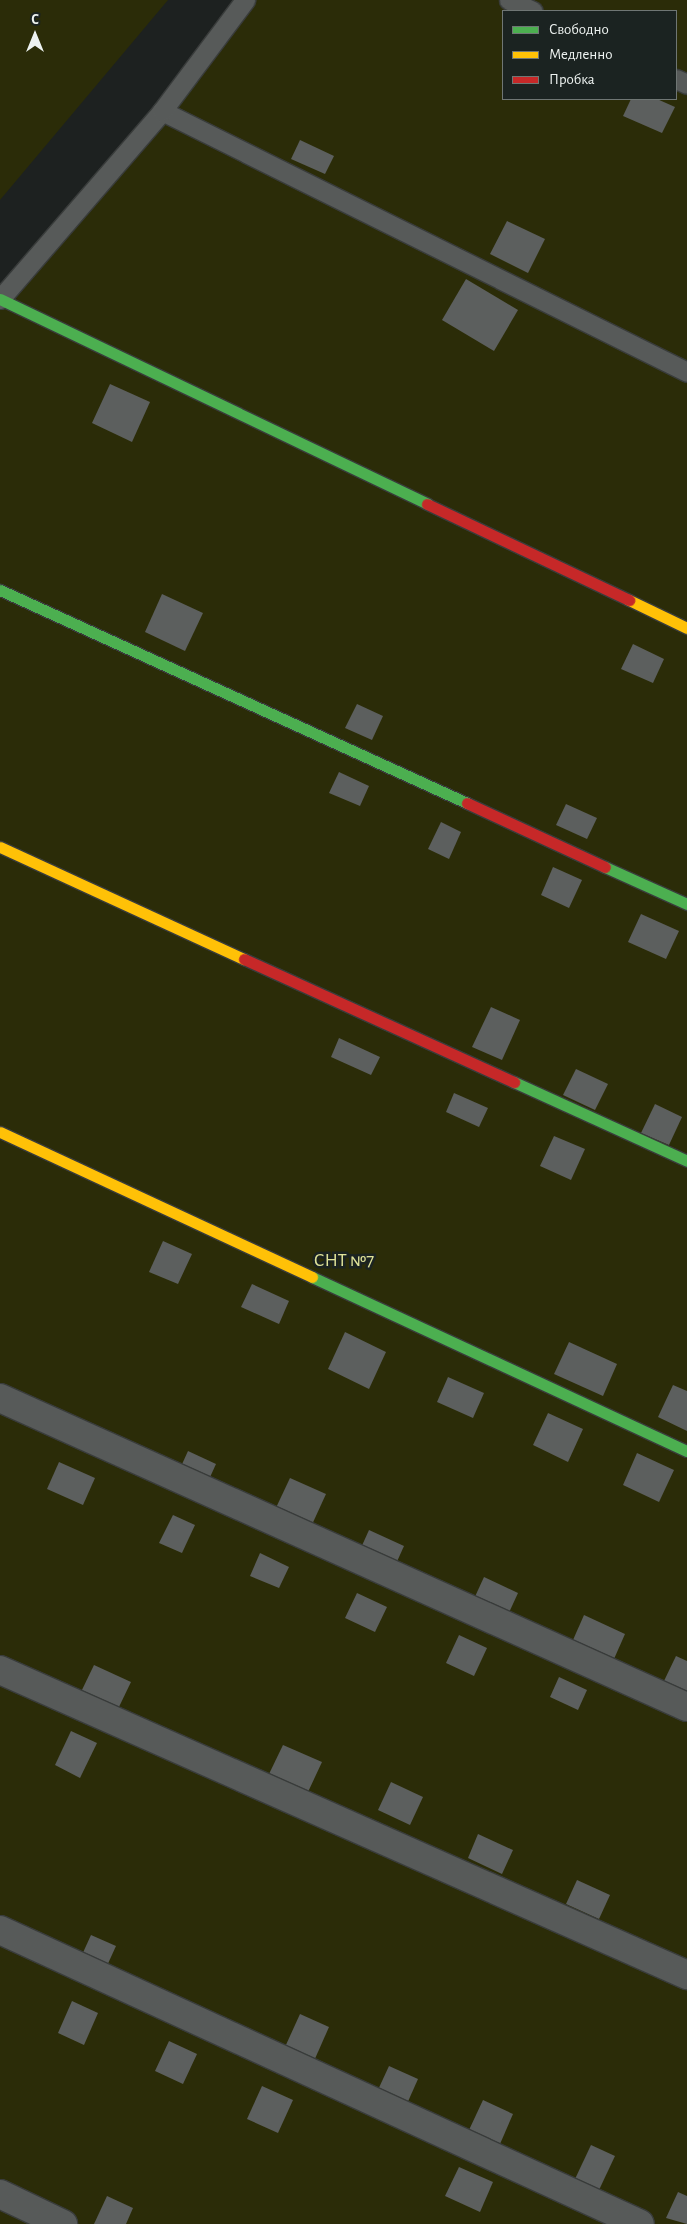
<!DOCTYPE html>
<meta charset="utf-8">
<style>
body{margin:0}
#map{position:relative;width:687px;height:2224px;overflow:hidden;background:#1d2120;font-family:"Alegreya Sans",sans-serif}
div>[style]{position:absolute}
.green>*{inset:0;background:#2b2c08}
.building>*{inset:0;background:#5c5f5e}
.roads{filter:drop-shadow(1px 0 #393c3b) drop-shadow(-1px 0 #393c3b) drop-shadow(0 1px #393c3b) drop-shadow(0 -1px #393c3b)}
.lane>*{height:19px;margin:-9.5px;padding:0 9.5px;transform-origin:9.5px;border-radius:9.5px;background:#575a59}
.street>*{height:28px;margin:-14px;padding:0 14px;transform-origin:14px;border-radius:14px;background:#575a59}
.fast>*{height:11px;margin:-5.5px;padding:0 5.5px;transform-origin:5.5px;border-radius:5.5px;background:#4caf50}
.slow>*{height:11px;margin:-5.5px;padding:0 5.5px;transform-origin:5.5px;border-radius:5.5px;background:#ffc107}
.jam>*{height:11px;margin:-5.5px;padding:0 5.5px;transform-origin:5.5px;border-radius:5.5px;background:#c62828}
span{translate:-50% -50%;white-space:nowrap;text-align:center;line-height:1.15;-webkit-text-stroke:5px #1b2321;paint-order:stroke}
.park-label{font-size:19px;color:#e0e399}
.legend{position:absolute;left:502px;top:10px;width:175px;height:90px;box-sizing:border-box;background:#1b2321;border:1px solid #6f7674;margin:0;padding:6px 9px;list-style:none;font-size:15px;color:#edf2f0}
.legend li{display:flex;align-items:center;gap:10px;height:25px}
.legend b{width:25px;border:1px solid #6f7674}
.north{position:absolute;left:10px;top:10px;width:50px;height:50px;-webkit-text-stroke:4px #1b2321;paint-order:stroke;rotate:0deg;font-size:14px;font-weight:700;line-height:20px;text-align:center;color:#edf2f0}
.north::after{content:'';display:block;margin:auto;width:18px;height:22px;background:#edf2f0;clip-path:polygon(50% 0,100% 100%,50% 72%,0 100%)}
</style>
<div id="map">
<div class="green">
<div style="clip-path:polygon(0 0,168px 0,0 200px)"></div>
<div style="clip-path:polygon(evenodd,245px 0,687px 0,687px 2224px,0 2224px,0 299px,245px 0,503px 11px,676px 11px,676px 99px,503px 99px,503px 11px)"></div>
</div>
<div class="building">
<div style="clip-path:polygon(631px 99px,657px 99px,675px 107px,662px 133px,623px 116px)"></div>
<div style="clip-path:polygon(300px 140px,334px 156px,325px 174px,291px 159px)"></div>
<div style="clip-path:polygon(507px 221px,545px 239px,528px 273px,490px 254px)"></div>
<div style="clip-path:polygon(466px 279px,518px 310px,494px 351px,442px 320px)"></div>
<div style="clip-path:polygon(110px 384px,150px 402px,132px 442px,92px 423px)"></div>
<div style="clip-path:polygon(162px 594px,203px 613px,185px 651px,145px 632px)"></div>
<div style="clip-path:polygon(633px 644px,664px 659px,653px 683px,621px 669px)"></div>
<div style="clip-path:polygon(357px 704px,383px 716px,372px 740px,345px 728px)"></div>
<div style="clip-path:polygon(339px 772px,369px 786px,360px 806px,329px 793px)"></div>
<div style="clip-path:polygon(566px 804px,597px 818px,587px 839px,556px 825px)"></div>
<div style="clip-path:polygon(441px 822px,461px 832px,449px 859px,428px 849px)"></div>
<div style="clip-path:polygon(553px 867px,582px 880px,569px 908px,541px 895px)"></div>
<div style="clip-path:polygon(641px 914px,679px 931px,666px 959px,628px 942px)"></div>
<div style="clip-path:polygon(491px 1007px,520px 1020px,502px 1060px,472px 1047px)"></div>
<div style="clip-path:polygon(339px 1038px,380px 1057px,371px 1075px,331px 1057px)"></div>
<div style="clip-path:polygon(576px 1069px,608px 1084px,595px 1110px,563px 1095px)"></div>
<div style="clip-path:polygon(454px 1093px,488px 1108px,479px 1127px,446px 1112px)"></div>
<div style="clip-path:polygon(655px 1104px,682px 1117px,669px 1145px,641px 1133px)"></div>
<div style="clip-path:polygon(554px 1136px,585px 1149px,571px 1180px,540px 1166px)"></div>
<div style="clip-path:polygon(163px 1241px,192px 1254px,178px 1284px,149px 1272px)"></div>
<div style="clip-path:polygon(252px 1284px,289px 1301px,279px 1324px,241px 1307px)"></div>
<div style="clip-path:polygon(345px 1332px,386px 1352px,369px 1389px,328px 1369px)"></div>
<div style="clip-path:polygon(569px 1342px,617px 1364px,603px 1396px,554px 1374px)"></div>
<div style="clip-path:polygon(448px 1377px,484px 1393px,473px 1418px,437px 1402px)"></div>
<div style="clip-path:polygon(673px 1385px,687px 1391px,687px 1431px,658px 1417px)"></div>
<div style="clip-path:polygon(548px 1413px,583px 1429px,568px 1462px,533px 1445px)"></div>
<div style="clip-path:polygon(188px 1451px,216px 1464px,206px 1486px,178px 1473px)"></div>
<div style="clip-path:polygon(637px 1453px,674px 1470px,659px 1502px,623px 1485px)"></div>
<div style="clip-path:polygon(59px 1462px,95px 1478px,83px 1505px,47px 1489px)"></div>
<div style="clip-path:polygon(290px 1478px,326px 1494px,310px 1529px,274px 1512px)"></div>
<div style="clip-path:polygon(173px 1515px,195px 1525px,182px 1553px,159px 1543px)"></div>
<div style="clip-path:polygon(369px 1530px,404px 1546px,395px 1566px,360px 1550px)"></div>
<div style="clip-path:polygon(260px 1553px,289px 1567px,279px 1588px,250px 1576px)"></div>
<div style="clip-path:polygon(484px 1577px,518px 1593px,507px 1617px,473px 1601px)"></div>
<div style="clip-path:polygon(357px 1593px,387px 1607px,375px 1632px,345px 1618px)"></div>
<div style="clip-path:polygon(584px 1615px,625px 1634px,614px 1659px,573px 1640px)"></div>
<div style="clip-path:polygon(459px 1635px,487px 1648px,474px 1676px,446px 1663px)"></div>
<div style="clip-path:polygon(676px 1656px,687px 1661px,687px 1694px,663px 1683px)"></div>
<div style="clip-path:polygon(94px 1665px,131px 1682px,117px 1711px,80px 1694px)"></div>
<div style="clip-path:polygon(559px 1677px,587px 1690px,578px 1710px,550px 1697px)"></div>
<div style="clip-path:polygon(71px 1731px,97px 1743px,80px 1778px,55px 1765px)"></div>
<div style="clip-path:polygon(283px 1745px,322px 1762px,308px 1792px,269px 1774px)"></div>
<div style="clip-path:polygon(391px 1782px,423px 1797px,410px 1825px,378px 1810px)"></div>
<div style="clip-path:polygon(478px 1834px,513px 1850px,502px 1874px,468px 1858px)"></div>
<div style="clip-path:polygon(577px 1880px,610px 1895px,599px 1919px,566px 1904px)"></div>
<div style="clip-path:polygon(91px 1935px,116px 1946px,106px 1968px,81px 1957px)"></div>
<div style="clip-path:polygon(72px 2001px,98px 2013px,84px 2045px,58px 2033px)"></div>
<div style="clip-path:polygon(300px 2014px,329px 2027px,314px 2061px,285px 2047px)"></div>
<div style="clip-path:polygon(169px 2041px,197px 2054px,183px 2084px,155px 2071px)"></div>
<div style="clip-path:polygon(389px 2066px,418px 2079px,406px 2106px,377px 2092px)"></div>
<div style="clip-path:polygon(262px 2086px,293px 2100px,278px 2133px,247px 2119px)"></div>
<div style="clip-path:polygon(483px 2100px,513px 2114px,500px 2144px,469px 2130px)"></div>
<div style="clip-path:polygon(591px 2145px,615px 2156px,599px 2190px,575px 2179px)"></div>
<div style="clip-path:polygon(459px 2167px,493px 2182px,480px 2212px,445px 2196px)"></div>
<div style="clip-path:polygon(678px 2192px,687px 2196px,687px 2224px,666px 2218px)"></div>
<div style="clip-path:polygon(107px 2196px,133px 2208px,126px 2224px,94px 2224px)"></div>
</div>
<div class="roads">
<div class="lane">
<div style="left:509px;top:0;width:26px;rotate:25deg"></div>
<div style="left:676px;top:79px;width:12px;rotate:24deg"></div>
<div style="left:162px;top:111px;width:586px;rotate:26.43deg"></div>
<div style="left:0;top:299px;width:248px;rotate:-49.2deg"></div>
<div style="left:162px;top:111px;width:139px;rotate:-53.2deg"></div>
</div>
<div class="street">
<div style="left:0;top:1398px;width:753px;rotate:24.22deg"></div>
<div style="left:0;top:1670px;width:752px;rotate:23.94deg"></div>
<div style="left:0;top:1930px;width:704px;rotate:24.67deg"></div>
<div style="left:0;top:2194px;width:70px;rotate:25.5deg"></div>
</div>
<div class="fast">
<div style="left:0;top:299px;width:474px;rotate:25.6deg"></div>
<div style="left:0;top:590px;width:513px;rotate:24.52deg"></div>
<div style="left:605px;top:867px;width:90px;rotate:24.3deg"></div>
<div style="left:514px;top:1082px;width:190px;rotate:24.5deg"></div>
<div style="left:312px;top:1277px;width:413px;rotate:24.9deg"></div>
</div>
<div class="slow">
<div style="left:629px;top:600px;width:64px;rotate:25.8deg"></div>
<div style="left:0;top:847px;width:268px;rotate:24.7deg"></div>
<div style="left:0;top:1132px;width:344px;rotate:24.9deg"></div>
</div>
<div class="jam">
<div style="left:427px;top:504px;width:224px;rotate:25.4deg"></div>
<div style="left:467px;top:803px;width:152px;rotate:24.9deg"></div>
<div style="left:244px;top:959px;width:297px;rotate:24.5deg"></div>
</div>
</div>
<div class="park-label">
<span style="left:344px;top:1261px">СНТ №7</span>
</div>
<ul class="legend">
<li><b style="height:6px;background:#4caf50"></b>Свободно</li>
<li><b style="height:6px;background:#ffc107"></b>Медленно</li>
<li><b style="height:6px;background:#c62828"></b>Пробка</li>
</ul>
<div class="north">С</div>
</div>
